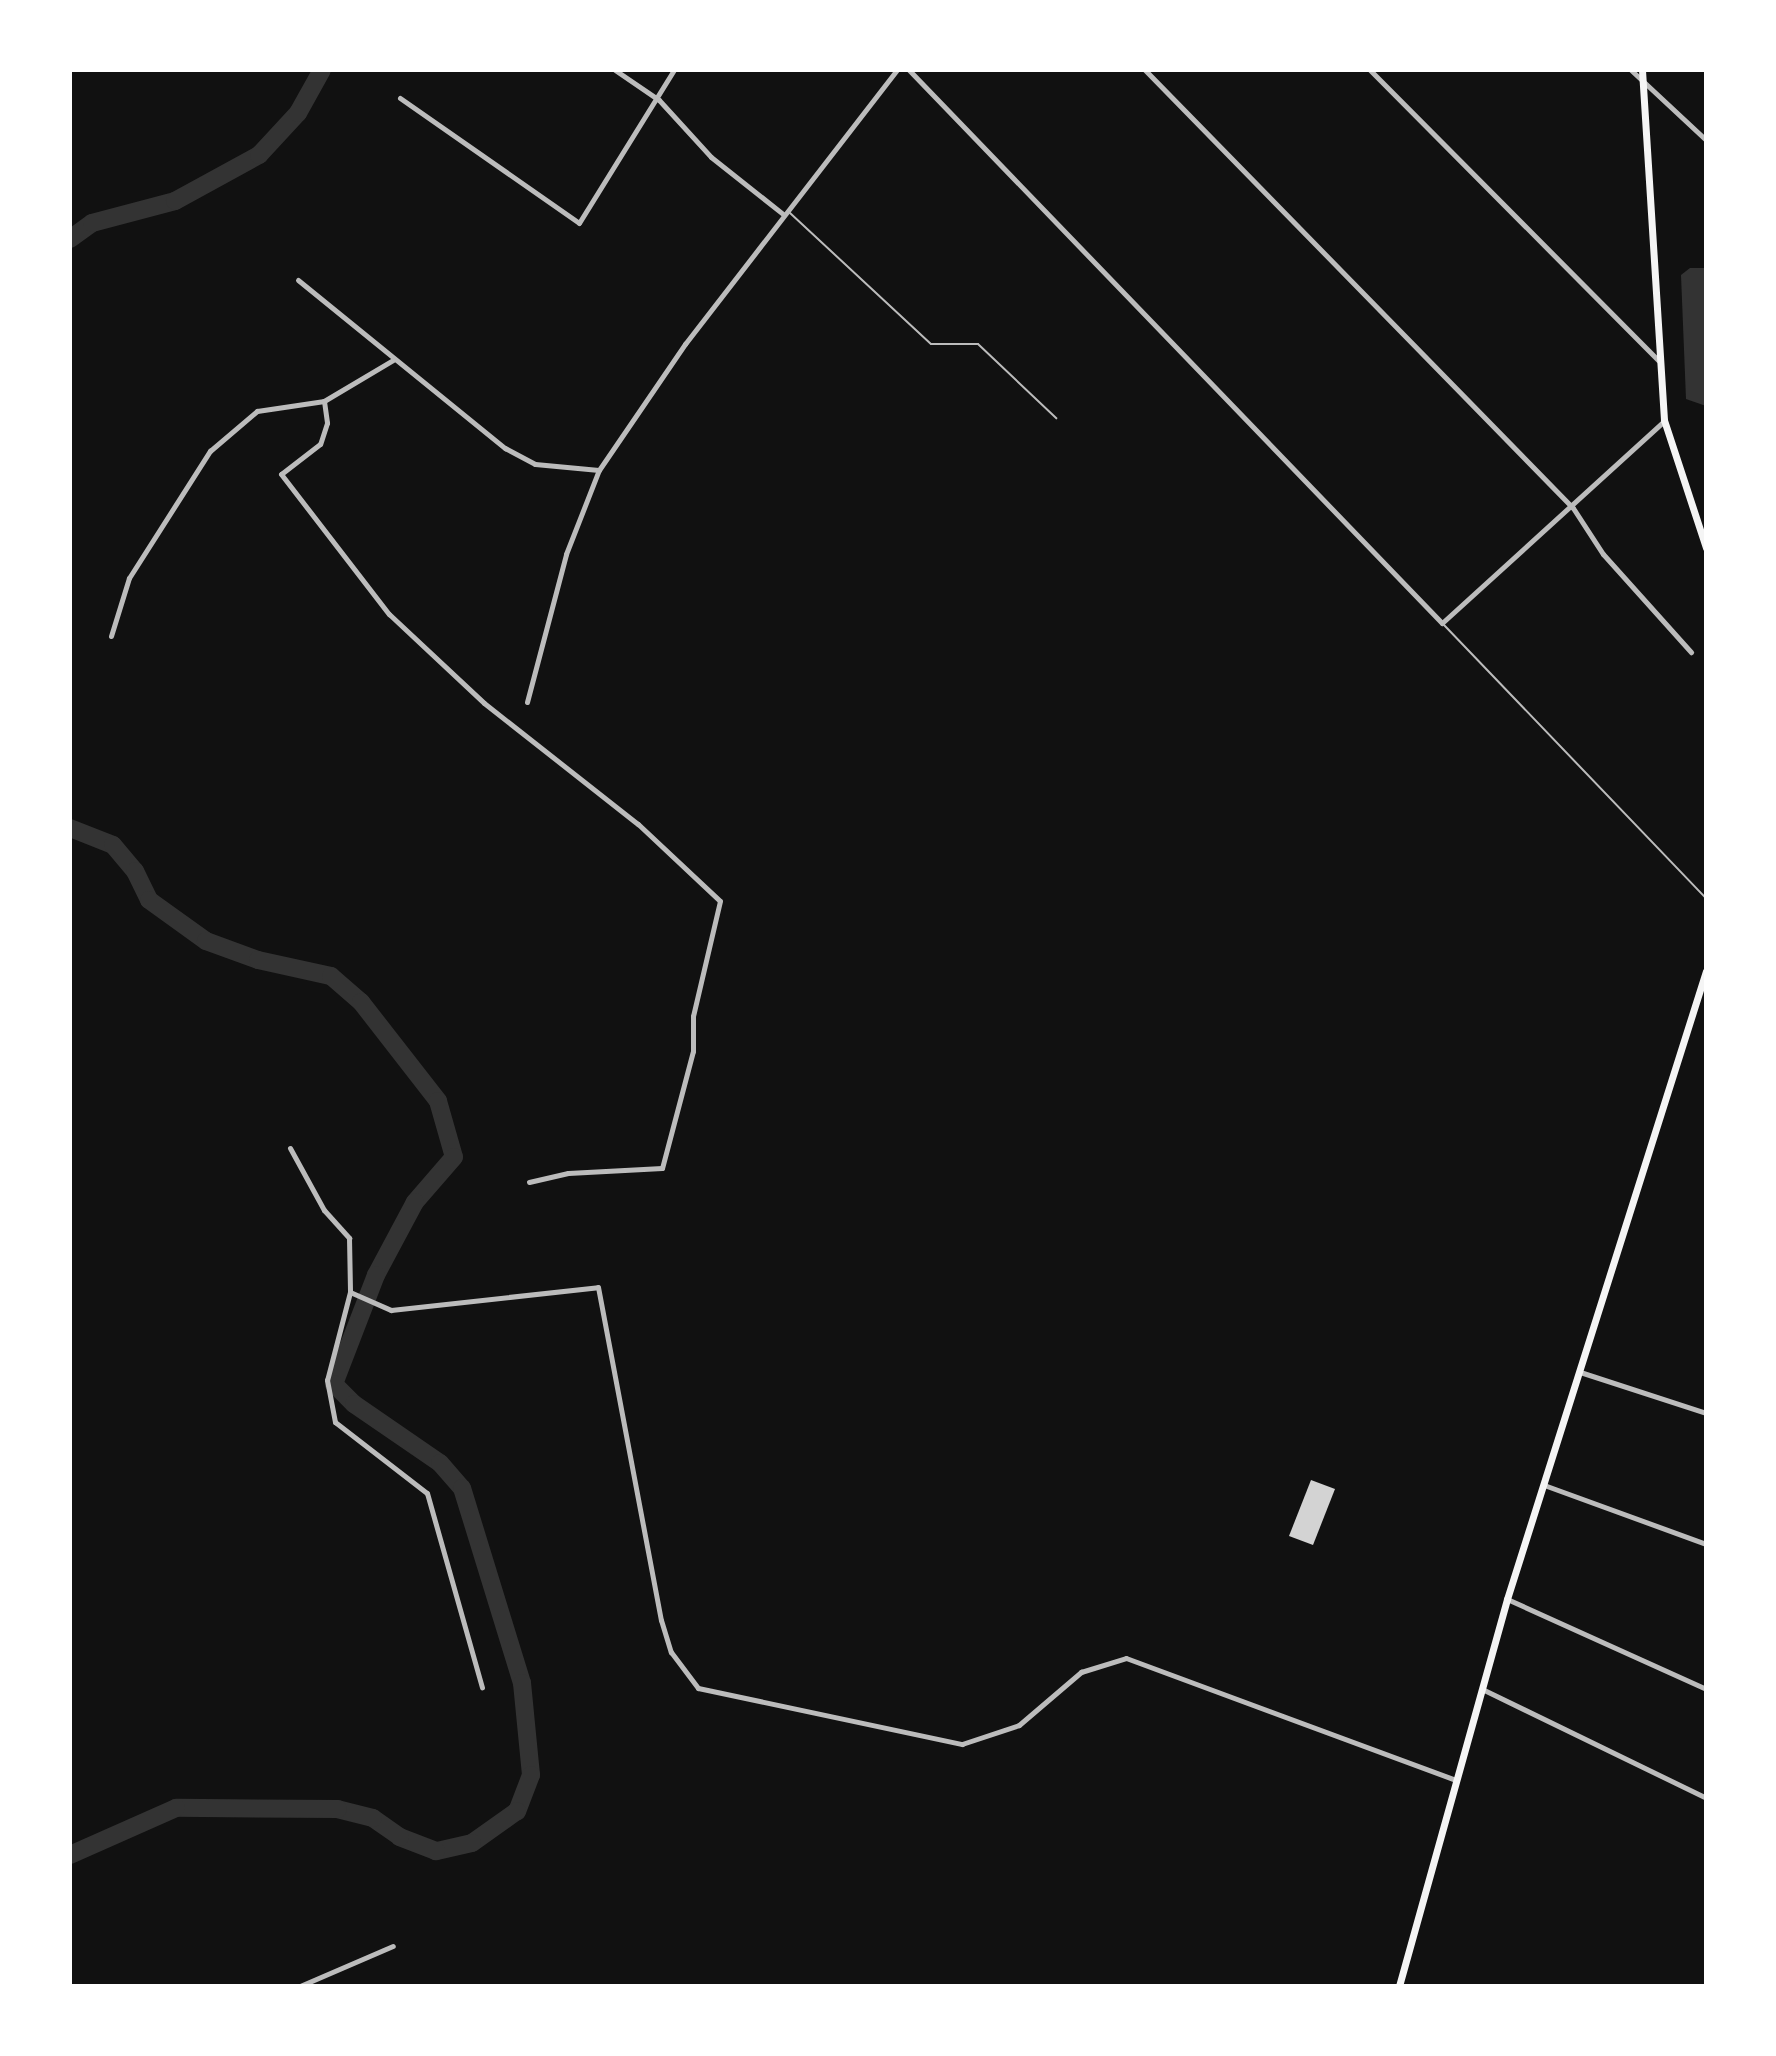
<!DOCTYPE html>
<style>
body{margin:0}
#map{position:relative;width:1776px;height:2056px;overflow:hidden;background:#111;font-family:Arial,sans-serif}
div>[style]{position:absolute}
.water>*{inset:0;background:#333}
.river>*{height:18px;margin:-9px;padding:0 9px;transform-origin:9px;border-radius:9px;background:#333}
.building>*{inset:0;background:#d3d3d3}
.service>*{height:2px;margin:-1px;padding:0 1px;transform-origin:1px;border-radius:1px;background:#bcbcbc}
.minor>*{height:5px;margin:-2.5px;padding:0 2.5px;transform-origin:2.5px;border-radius:2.5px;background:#bcbcbc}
.secondary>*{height:7px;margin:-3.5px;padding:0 3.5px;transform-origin:3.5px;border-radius:3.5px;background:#f5f5f5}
span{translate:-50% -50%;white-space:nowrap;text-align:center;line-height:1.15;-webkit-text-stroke:7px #fff;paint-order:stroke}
.frame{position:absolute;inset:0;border:72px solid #fff;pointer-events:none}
</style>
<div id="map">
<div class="water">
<div style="clip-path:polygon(1690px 268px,1706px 268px,1706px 406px,1686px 399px,1681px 275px)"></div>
</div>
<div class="river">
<div style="left:70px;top:239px;width:27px;rotate:-36deg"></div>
<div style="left:92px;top:223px;width:86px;rotate:-14.8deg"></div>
<div style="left:175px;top:201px;width:96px;rotate:-28.7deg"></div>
<div style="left:259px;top:155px;width:57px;rotate:-47.1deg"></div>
<div style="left:298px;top:113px;width:49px;rotate:-60.8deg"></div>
<div style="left:70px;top:828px;width:46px;rotate:21.6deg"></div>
<div style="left:113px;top:845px;width:34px;rotate:50deg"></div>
<div style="left:135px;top:871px;width:32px;rotate:64deg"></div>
<div style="left:149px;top:900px;width:70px;rotate:35.7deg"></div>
<div style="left:206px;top:941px;width:55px;rotate:20.1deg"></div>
<div style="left:258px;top:960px;width:75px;rotate:12.4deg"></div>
<div style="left:331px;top:976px;width:40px;rotate:41deg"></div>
<div style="left:361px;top:1002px;width:125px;rotate:52.1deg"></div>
<div style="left:438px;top:1101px;width:58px;rotate:74.1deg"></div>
<div style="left:454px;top:1157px;width:60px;rotate:130.9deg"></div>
<div style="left:415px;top:1202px;width:83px;rotate:118.1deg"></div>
<div style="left:376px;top:1275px;width:117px;rotate:111.1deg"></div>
<div style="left:334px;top:1384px;width:28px;rotate:45deg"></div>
<div style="left:354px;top:1404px;width:104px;rotate:34.5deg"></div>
<div style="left:440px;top:1463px;width:33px;rotate:49deg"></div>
<div style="left:462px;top:1488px;width:204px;rotate:72.9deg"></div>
<div style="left:522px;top:1683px;width:92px;rotate:84.4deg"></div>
<div style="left:531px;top:1775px;width:39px;rotate:111deg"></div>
<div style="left:517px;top:1811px;width:55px;rotate:144.6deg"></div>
<div style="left:472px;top:1843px;width:37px;rotate:167deg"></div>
<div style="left:436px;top:1851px;width:39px;rotate:-159deg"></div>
<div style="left:400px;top:1837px;width:33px;rotate:-145deg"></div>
<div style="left:373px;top:1818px;width:36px;rotate:-166deg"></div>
<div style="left:338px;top:1809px;width:162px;rotate:-179.6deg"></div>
<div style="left:176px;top:1808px;width:116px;rotate:156.1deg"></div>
</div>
<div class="building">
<div style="clip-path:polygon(1311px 1480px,1335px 1489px,1313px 1545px,1289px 1536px)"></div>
</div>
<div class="service">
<div style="left:790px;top:213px;width:192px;rotate:42.9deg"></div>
<div style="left:931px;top:344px;width:47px"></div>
<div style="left:978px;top:344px;width:108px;rotate:43.5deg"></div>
<div style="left:1444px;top:625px;width:378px;rotate:46.2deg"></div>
</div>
<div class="minor">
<div style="left:615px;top:70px;width:53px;rotate:34.3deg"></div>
<div style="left:659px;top:100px;width:77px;rotate:47.6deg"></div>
<div style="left:711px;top:157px;width:92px;rotate:38.4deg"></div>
<div style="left:909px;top:70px;width:768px;rotate:46.06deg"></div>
<div style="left:1442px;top:623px;width:300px;rotate:-42.3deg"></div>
<div style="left:1145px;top:70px;width:612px;rotate:45.66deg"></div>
<div style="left:1573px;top:508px;width:55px;rotate:56.9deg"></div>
<div style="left:1603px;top:554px;width:132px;rotate:48.1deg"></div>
<div style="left:1370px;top:70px;width:409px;rotate:45.2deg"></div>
<div style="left:1631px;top:70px;width:103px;rotate:43deg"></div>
<div style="left:400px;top:98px;width:218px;rotate:34.9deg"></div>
<div style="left:579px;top:223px;width:180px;rotate:-58.2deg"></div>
<div style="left:298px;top:280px;width:267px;rotate:39.1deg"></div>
<div style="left:505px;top:448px;width:34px;rotate:28deg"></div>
<div style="left:535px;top:464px;width:64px;rotate:5.4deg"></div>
<div style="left:324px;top:401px;width:22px;rotate:82deg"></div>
<div style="left:327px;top:423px;width:22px;rotate:108deg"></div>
<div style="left:320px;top:444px;width:49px;rotate:142.4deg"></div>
<div style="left:281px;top:474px;width:177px;rotate:52.4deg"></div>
<div style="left:389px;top:614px;width:130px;rotate:43.1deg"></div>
<div style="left:484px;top:703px;width:196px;rotate:38.2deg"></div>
<div style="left:638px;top:824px;width:112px;rotate:43.2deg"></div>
<div style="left:720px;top:901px;width:118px;rotate:103.2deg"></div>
<div style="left:693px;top:1016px;width:35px;rotate:90deg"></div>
<div style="left:693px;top:1051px;width:121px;rotate:104.8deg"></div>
<div style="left:662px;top:1168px;width:94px;rotate:177deg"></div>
<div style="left:568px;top:1173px;width:40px;rotate:167deg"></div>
<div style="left:111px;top:636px;width:61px;rotate:-72.8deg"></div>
<div style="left:129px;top:578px;width:151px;rotate:-57.5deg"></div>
<div style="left:210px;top:451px;width:62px;rotate:-40.4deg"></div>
<div style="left:257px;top:411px;width:68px;rotate:-8.5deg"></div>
<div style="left:324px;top:401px;width:80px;rotate:-30.7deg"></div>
<div style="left:527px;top:702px;width:153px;rotate:-75.2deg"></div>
<div style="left:566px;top:554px;width:90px;rotate:-68.6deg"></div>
<div style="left:599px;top:470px;width:153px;rotate:-55.7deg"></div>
<div style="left:685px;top:344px;width:346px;rotate:-52.3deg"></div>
<div style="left:290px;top:1148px;width:71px;rotate:61.3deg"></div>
<div style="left:324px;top:1210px;width:38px;rotate:48deg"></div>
<div style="left:349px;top:1238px;width:54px;rotate:88.9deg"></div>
<div style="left:350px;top:1292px;width:91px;rotate:104.6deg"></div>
<div style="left:327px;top:1380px;width:43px;rotate:79.2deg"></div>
<div style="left:335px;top:1422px;width:116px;rotate:37.7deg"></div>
<div style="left:427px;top:1493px;width:202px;rotate:74.2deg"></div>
<div style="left:350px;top:1292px;width:45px;rotate:23.7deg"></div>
<div style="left:391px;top:1310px;width:208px;rotate:-6.3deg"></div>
<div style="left:598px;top:1287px;width:339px;rotate:79.3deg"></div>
<div style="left:661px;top:1620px;width:34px;rotate:73deg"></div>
<div style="left:671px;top:1652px;width:45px;rotate:53.1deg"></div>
<div style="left:698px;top:1688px;width:270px;rotate:12deg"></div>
<div style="left:962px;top:1744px;width:60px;rotate:-18.4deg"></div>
<div style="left:1019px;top:1725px;width:82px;rotate:-40.5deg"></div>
<div style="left:1081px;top:1672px;width:47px;rotate:-17.3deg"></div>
<div style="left:1126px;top:1658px;width:352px;rotate:20.3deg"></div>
<div style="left:1580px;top:1372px;width:133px;rotate:18deg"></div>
<div style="left:1544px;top:1485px;width:172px;rotate:20deg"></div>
<div style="left:1507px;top:1599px;width:218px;rotate:24.3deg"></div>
<div style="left:1482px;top:1689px;width:249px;rotate:25.9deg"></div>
<div style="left:300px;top:1986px;width:101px;rotate:-23.3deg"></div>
</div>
<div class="secondary">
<div style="left:1642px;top:70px;width:351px;rotate:86.4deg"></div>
<div style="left:1664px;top:420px;width:135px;rotate:71.8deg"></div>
<div style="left:1399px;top:1986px;width:402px;rotate:-74.4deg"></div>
<div style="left:1507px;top:1599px;width:659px;rotate:-72.42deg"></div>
</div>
<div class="frame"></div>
</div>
